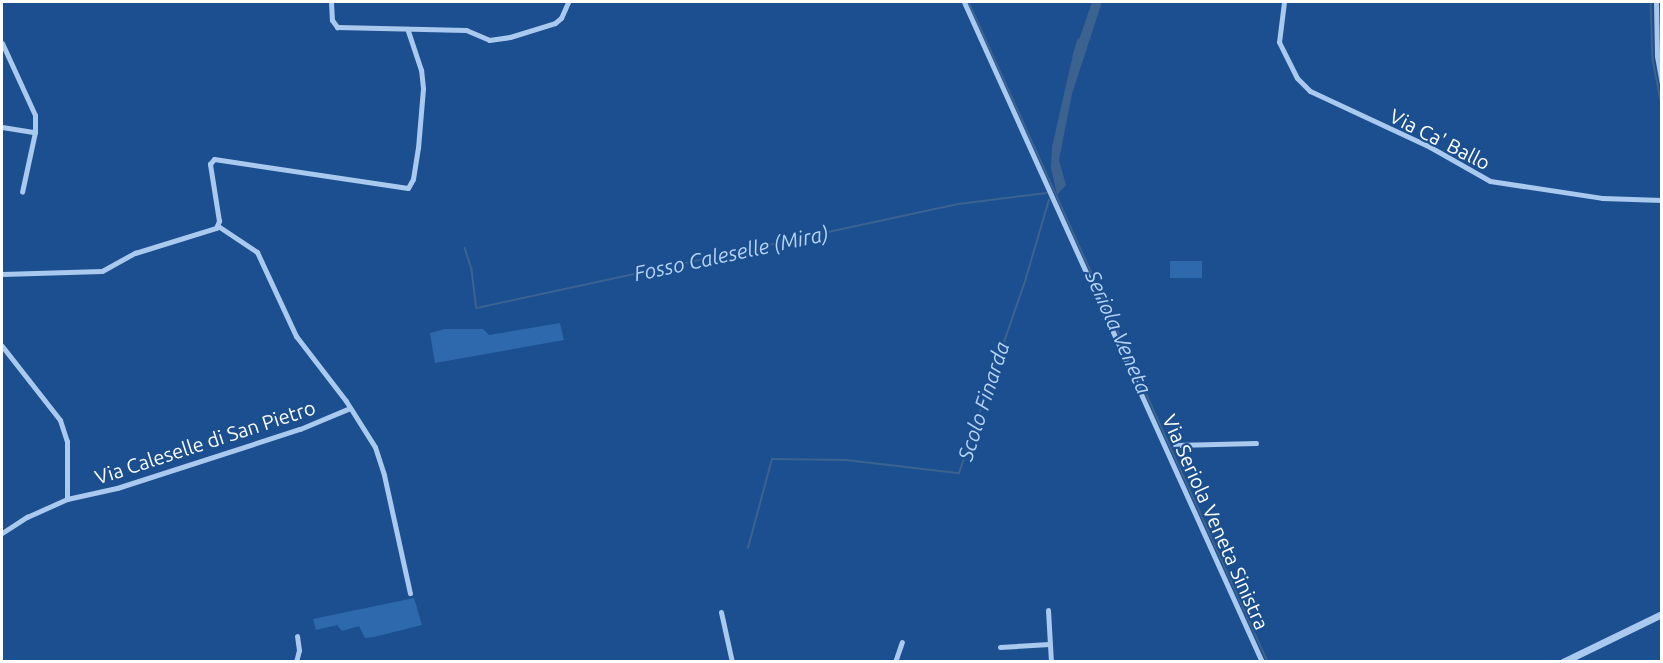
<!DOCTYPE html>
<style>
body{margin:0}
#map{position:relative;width:1663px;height:663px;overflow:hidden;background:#1b4f8f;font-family:Ubuntu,sans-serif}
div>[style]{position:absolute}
.green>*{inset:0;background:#2e69ad}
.water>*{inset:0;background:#3c6290}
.stream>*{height:1.5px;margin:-0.75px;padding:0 0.75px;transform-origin:0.75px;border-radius:0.75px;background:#3c6290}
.minor>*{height:5px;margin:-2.5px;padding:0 2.5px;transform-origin:2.5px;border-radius:2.5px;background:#a9c9ee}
.tertiary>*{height:7px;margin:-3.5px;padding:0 3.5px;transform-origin:3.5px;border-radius:3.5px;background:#a9c9ee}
span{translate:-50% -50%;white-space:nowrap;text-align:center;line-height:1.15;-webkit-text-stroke:4.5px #1b4f8f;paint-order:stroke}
.street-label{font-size:20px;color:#fff}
.water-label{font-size:21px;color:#b5d3f5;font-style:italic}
.frame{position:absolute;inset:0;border:3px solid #fff;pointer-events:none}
</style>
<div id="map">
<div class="green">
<div style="clip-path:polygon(1170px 261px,1202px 261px,1202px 278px,1170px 278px)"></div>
<div style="clip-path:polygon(560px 323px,564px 340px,435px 363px,430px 333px,445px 329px,483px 329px,489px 335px)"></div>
<div style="clip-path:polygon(414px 598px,422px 625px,374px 637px,365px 638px,359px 626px,342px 631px,337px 625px,316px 630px,313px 619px)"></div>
</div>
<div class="water">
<div style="clip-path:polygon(1092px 2px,1102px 2px,1072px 94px,1059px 160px,1066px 185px,1057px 195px,1051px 168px,1052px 147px,1071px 63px)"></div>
</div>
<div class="stream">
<div style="left:969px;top:2px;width:725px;rotate:65.63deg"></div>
<div style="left:1651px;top:2px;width:58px;rotate:88deg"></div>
<div style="left:1653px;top:60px;width:46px;rotate:78.7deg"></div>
<div style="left:1073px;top:58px;width:19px;rotate:-74deg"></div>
<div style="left:465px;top:248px;width:23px;rotate:72deg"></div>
<div style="left:472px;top:270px;width:38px;rotate:83deg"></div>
<div style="left:477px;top:308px;width:493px;rotate:-12.2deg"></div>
<div style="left:959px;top:204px;width:88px;rotate:-7.2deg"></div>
<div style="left:748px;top:548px;width:92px;rotate:-74.9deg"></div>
<div style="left:772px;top:459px;width:74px;rotate:0.8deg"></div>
<div style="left:846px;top:460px;width:114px;rotate:6.6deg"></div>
<div style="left:959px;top:473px;width:206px;rotate:-71deg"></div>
<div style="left:1026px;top:278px;width:81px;rotate:-73.6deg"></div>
</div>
<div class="minor">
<div style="left:331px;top:2px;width:18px;rotate:87deg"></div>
<div style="left:332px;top:20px;width:9px;rotate:54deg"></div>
<div style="left:337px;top:27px;width:129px;rotate:1.3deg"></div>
<div style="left:466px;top:30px;width:25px;rotate:23deg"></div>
<div style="left:489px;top:40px;width:21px;rotate:-8deg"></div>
<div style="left:510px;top:37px;width:47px;rotate:-17.3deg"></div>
<div style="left:555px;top:23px;width:8px;rotate:-40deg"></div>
<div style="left:561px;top:18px;width:17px;rotate:-66deg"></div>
<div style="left:964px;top:2px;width:724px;rotate:65.7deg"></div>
<div style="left:1284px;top:2px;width:40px;rotate:97.1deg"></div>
<div style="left:1279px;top:42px;width:40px;rotate:63.4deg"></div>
<div style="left:1297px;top:78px;width:18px;rotate:45deg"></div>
<div style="left:1310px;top:91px;width:132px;rotate:25deg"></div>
<div style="left:1430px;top:147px;width:69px;rotate:29.5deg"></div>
<div style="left:1490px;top:181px;width:113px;rotate:8.6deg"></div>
<div style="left:1602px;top:198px;width:60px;rotate:1.9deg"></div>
<div style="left:1656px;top:2px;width:54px;rotate:88.9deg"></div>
<div style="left:1657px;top:56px;width:29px;rotate:80deg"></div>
<div style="left:2px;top:43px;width:79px;rotate:65.4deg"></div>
<div style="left:35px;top:115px;width:17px;rotate:90deg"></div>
<div style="left:35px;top:132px;width:61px;rotate:102.2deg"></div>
<div style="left:2px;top:127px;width:33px;rotate:9deg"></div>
<div style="left:218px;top:226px;width:47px;rotate:33.7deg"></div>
<div style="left:257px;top:252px;width:93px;rotate:65.1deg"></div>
<div style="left:296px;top:336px;width:82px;rotate:52.4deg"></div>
<div style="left:346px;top:401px;width:54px;rotate:57.8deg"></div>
<div style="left:375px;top:447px;width:29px;rotate:72deg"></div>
<div style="left:384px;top:475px;width:121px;rotate:77.6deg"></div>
<div style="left:2px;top:274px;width:100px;rotate:-1.7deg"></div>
<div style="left:102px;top:271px;width:38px;rotate:-29deg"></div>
<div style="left:135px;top:253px;width:85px;rotate:-17.2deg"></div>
<div style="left:216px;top:228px;width:8px;rotate:-67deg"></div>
<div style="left:219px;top:221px;width:58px;rotate:-99deg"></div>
<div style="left:210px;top:164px;width:6px;rotate:-51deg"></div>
<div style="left:214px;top:159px;width:196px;rotate:8.5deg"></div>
<div style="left:408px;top:188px;width:10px;rotate:-61deg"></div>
<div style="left:413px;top:179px;width:31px;rotate:-81deg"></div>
<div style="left:418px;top:148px;width:60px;rotate:-85.2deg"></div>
<div style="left:423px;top:88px;width:18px;rotate:-96deg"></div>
<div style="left:421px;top:70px;width:41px;rotate:-108.4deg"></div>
<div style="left:2px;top:346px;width:94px;rotate:51.9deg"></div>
<div style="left:60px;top:420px;width:22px;rotate:72deg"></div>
<div style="left:67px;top:441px;width:58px;rotate:90deg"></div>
<div style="left:1175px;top:445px;width:81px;rotate:-1.4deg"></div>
<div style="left:2px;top:533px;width:30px;rotate:-33deg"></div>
<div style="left:27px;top:517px;width:44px;rotate:-24.2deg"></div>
<div style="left:67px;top:499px;width:51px;rotate:-12.4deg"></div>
<div style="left:117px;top:488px;width:192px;rotate:-17.9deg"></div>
<div style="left:300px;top:429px;width:54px;rotate:-22.8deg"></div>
<div style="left:1048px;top:610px;width:52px;rotate:86.7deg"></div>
<div style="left:721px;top:612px;width:51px;rotate:77.6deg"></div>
<div style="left:1000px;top:647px;width:49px;rotate:-3.5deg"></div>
<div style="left:296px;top:662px;width:12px;rotate:-76deg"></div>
<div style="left:299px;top:650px;width:14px;rotate:-98deg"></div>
<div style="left:895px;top:662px;width:21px;rotate:-71deg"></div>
</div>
<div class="tertiary">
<div style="left:1563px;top:662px;width:110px;rotate:-25.9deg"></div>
</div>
<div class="street-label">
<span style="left:1440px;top:139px;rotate:27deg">Via Ca' Ballo</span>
<span style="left:205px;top:442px;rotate:-18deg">Via Caleselle di San Pietro</span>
<span style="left:1216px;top:522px;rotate:66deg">Via Seriola Veneta Sinistra</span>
</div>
<div class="water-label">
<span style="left:731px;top:253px;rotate:-12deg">Fosso Caleselle (Mira)</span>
<span style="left:1119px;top:332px;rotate:66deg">Seriola Veneta</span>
<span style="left:983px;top:401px;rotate:-72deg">Scolo Finarda</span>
</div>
<div class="frame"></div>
</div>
